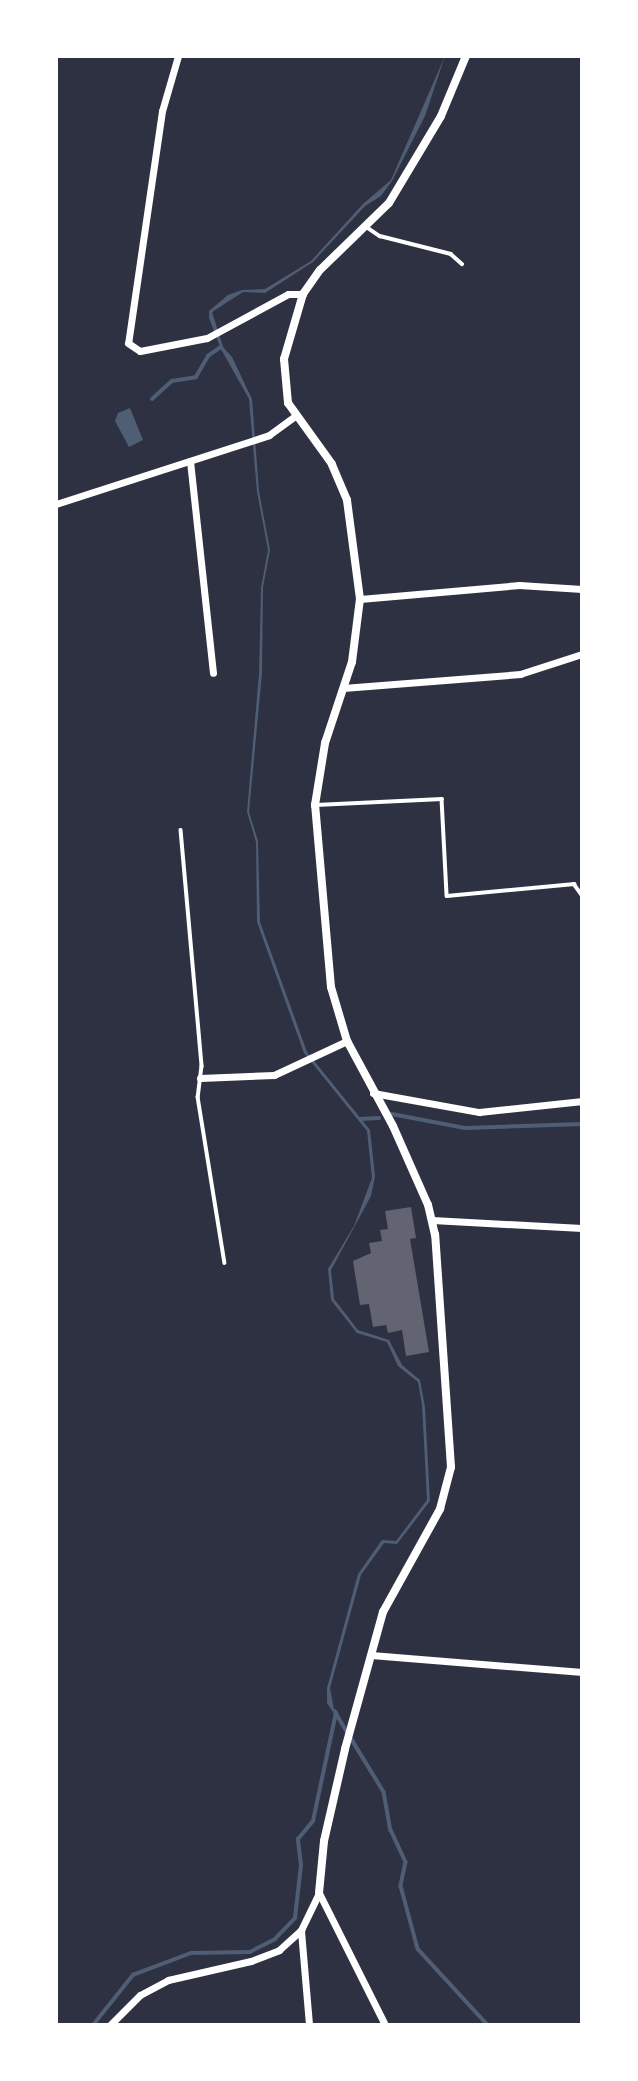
<!DOCTYPE html>
<style>
body{margin:0}
#map{position:relative;width:638px;height:2081px;overflow:hidden;background:#2d3142;font-family:"DejaVu Sans",sans-serif}
div>[style]{position:absolute}
.water>*{inset:0;background:#4f5d75}
.stream>*{height:3.5px;margin:-1.75px;padding:0 1.75px;transform-origin:1.75px;border-radius:1.75px;background:#4f5d75}
.building>*{inset:0;background:#626471}
.service>*{height:3.5px;margin:-1.75px;padding:0 1.75px;transform-origin:1.75px;border-radius:1.75px;background:#fff}
.minor>*{height:7px;margin:-3.5px;padding:0 3.5px;transform-origin:3.5px;border-radius:3.5px;background:#fff}
.tertiary>*{height:8px;margin:-4px;padding:0 4px;transform-origin:4px;border-radius:4px;background:#fff}
span{translate:-50% -50%;white-space:nowrap;text-align:center;line-height:1.15;-webkit-text-stroke:6px #fff;paint-order:stroke}
.frame{position:absolute;inset:0;border:58px solid #fff;pointer-events:none}
</style>
<div id="map">
<div class="water">
<div style="clip-path:polygon(445px 56px,425px 116px,392px 181px,381px 196px,365px 206px,313px 262px,265px 293px,243px 292px,212px 312px,223px 347px,232px 357px,252px 399px,259px 491px,270px 550px,263px 587px,262px 673px,249px 812px,258px 841px,260px 922px,307px 1052px,370px 1130px,375px 1176px,371px 1196px,331px 1270px,334px 1299px,358px 1330px,389px 1340px,402px 1365px,420px 1380px,425px 1407px,430px 1501px,397px 1544px,384px 1543px,361px 1575px,330px 1688px,335px 1715px,327px 1703px,327px 1688px,358px 1574px,382px 1540px,396px 1541px,427px 1500px,422px 1405px,418px 1382px,398px 1366px,387px 1342px,357px 1333px,331px 1300px,328px 1269px,354px 1226px,372px 1178px,367px 1131px,304px 1053px,257px 922px,256px 842px,247px 812px,259px 674px,261px 588px,268px 550px,257px 492px,249px 399px,221px 349px,209px 318px,209px 311px,228px 295px,242px 290px,265px 289px,311px 261px,363px 204px,391px 180px)"></div>
<div style="clip-path:polygon(130px 408px,143px 440px,129px 447px,115px 421px,118px 413px)"></div>
</div>
<div class="stream">
<div style="left:152px;top:399px;width:27px;rotate:-42deg"></div>
<div style="left:172px;top:381px;width:24px;rotate:-9deg"></div>
<div style="left:196px;top:377px;width:24px;rotate:-60deg"></div>
<div style="left:208px;top:356px;width:16px;rotate:-35deg"></div>
<div style="left:392px;top:1114px;width:74px;rotate:10.9deg"></div>
<div style="left:465px;top:1128px;width:117px;rotate:-2deg"></div>
<div style="left:360px;top:1119px;width:19px;rotate:-3deg"></div>
<div style="left:335px;top:1711px;width:24px;rotate:60deg"></div>
<div style="left:351px;top:1738px;width:63px;rotate:58.6deg"></div>
<div style="left:384px;top:1792px;width:39px;rotate:80deg"></div>
<div style="left:391px;top:1830px;width:35px;rotate:65deg"></div>
<div style="left:406px;top:1862px;width:25px;rotate:102deg"></div>
<div style="left:401px;top:1886px;width:65px;rotate:74.9deg"></div>
<div style="left:418px;top:1949px;width:103px;rotate:47.4deg"></div>
<div style="left:93px;top:2025px;width:64px;rotate:-51.3deg"></div>
<div style="left:133px;top:1975px;width:62px;rotate:-20.8deg"></div>
<div style="left:191px;top:1953px;width:59px;rotate:-1deg"></div>
<div style="left:250px;top:1952px;width:28px;rotate:-27deg"></div>
<div style="left:275px;top:1939px;width:29px;rotate:-46deg"></div>
<div style="left:295px;top:1918px;width:53px;rotate:-83.5deg"></div>
<div style="left:301px;top:1865px;width:26px;rotate:-97deg"></div>
<div style="left:298px;top:1839px;width:23px;rotate:-50deg"></div>
<div style="left:313px;top:1821px;width:110px;rotate:-78deg"></div>
</div>
<div class="building">
<div style="clip-path:polygon(411px 1207px,416px 1238px,410px 1239px,429px 1352px,406px 1356px,402px 1330px,388px 1333px,386px 1325px,373px 1327px,369px 1304px,360px 1305px,353px 1261px,371px 1253px,369px 1243px,382px 1241px,380px 1230px,388px 1229px,385px 1211px)"></div>
</div>
<div class="service">
<div style="left:365px;top:226px;width:18px;rotate:34deg"></div>
<div style="left:380px;top:236px;width:73px;rotate:14.2deg"></div>
<div style="left:451px;top:254px;width:15px;rotate:42deg"></div>
<div style="left:316px;top:805px;width:126px;rotate:-2.7deg"></div>
<div style="left:442px;top:799px;width:97px;rotate:87deg"></div>
<div style="left:447px;top:896px;width:128px;rotate:-5.4deg"></div>
<div style="left:574px;top:884px;width:14px;rotate:54deg"></div>
<div style="left:181px;top:830px;width:237px;rotate:84.9deg"></div>
<div style="left:202px;top:1066px;width:31px;rotate:97deg"></div>
<div style="left:198px;top:1097px;width:168px;rotate:80.8deg"></div>
</div>
<div class="minor">
<div style="left:178px;top:56px;width:57px;rotate:106.2deg"></div>
<div style="left:162px;top:111px;width:234px;rotate:98.3deg"></div>
<div style="left:128px;top:343px;width:14px;rotate:34deg"></div>
<div style="left:140px;top:351px;width:68px;rotate:-11deg"></div>
<div style="left:207px;top:338px;width:92px;rotate:-28.5deg"></div>
<div style="left:288px;top:294px;width:15px"></div>
<div style="left:190px;top:461px;width:213px;rotate:83.8deg"></div>
<div style="left:56px;top:504px;width:224px;rotate:-17.9deg"></div>
<div style="left:269px;top:435px;width:32px;rotate:-36deg"></div>
<div style="left:360px;top:599px;width:160px;rotate:-5deg"></div>
<div style="left:519px;top:585px;width:63px;rotate:3.6deg"></div>
<div style="left:343px;top:688px;width:178px;rotate:-4.5deg"></div>
<div style="left:520px;top:674px;width:65px;rotate:-17.9deg"></div>
<div style="left:200px;top:1078px;width:74px;rotate:-2.3deg"></div>
<div style="left:274px;top:1075px;width:81px;rotate:-25deg"></div>
<div style="left:373px;top:1093px;width:108px;rotate:10.2deg"></div>
<div style="left:479px;top:1112px;width:104px;rotate:-6.1deg"></div>
<div style="left:432px;top:1220px;width:150px;rotate:3.1deg"></div>
<div style="left:371px;top:1655px;width:212px;rotate:4.6deg"></div>
<div style="left:319px;top:1893px;width:148px;rotate:63.4deg"></div>
<div style="left:301px;top:1931px;width:94px;rotate:85.1deg"></div>
<div style="left:110px;top:2025px;width:42px;rotate:-45deg"></div>
<div style="left:140px;top:1995px;width:32px;rotate:-28deg"></div>
<div style="left:168px;top:1980px;width:85px;rotate:-12.9deg"></div>
<div style="left:251px;top:1961px;width:30px;rotate:-21deg"></div>
<div style="left:279px;top:1950px;width:30px;rotate:-42deg"></div>
<div style="left:301px;top:1930px;width:41px;rotate:-64.1deg"></div>
</div>
<div class="tertiary">
<div style="left:319px;top:1893px;width:52px;rotate:-84.5deg"></div>
<div style="left:324px;top:1841px;width:94px;rotate:-77.1deg"></div>
<div style="left:345px;top:1749px;width:142px;rotate:-74.5deg"></div>
<div style="left:383px;top:1612px;width:118px;rotate:-61deg"></div>
<div style="left:440px;top:1509px;width:43px;rotate:-75.3deg"></div>
<div style="left:451px;top:1467px;width:233px;rotate:-93.9deg"></div>
<div style="left:435px;top:1235px;width:31px;rotate:-103deg"></div>
<div style="left:428px;top:1205px;width:86px;rotate:-113.9deg"></div>
<div style="left:393px;top:1126px;width:97px;rotate:-118.4deg"></div>
<div style="left:347px;top:1041px;width:56px;rotate:-106.5deg"></div>
<div style="left:331px;top:987px;width:183px;rotate:-95deg"></div>
<div style="left:315px;top:805px;width:63px;rotate:-80.8deg"></div>
<div style="left:325px;top:743px;width:85px;rotate:-71.6deg"></div>
<div style="left:352px;top:662px;width:64px;rotate:-82.8deg"></div>
<div style="left:360px;top:599px;width:100px;rotate:-97.5deg"></div>
<div style="left:347px;top:500px;width:39px;rotate:-113deg"></div>
<div style="left:332px;top:464px;width:75px;rotate:-125.8deg"></div>
<div style="left:288px;top:403px;width:44px;rotate:-95.2deg"></div>
<div style="left:284px;top:359px;width:68px;rotate:-73.7deg"></div>
<div style="left:303px;top:294px;width:29px;rotate:-55deg"></div>
<div style="left:320px;top:270px;width:96px;rotate:-44.2deg"></div>
<div style="left:389px;top:203px;width:101px;rotate:-59.1deg"></div>
<div style="left:441px;top:116px;width:65px;rotate:-67.4deg"></div>
</div>
<div class="frame"></div>
</div>
